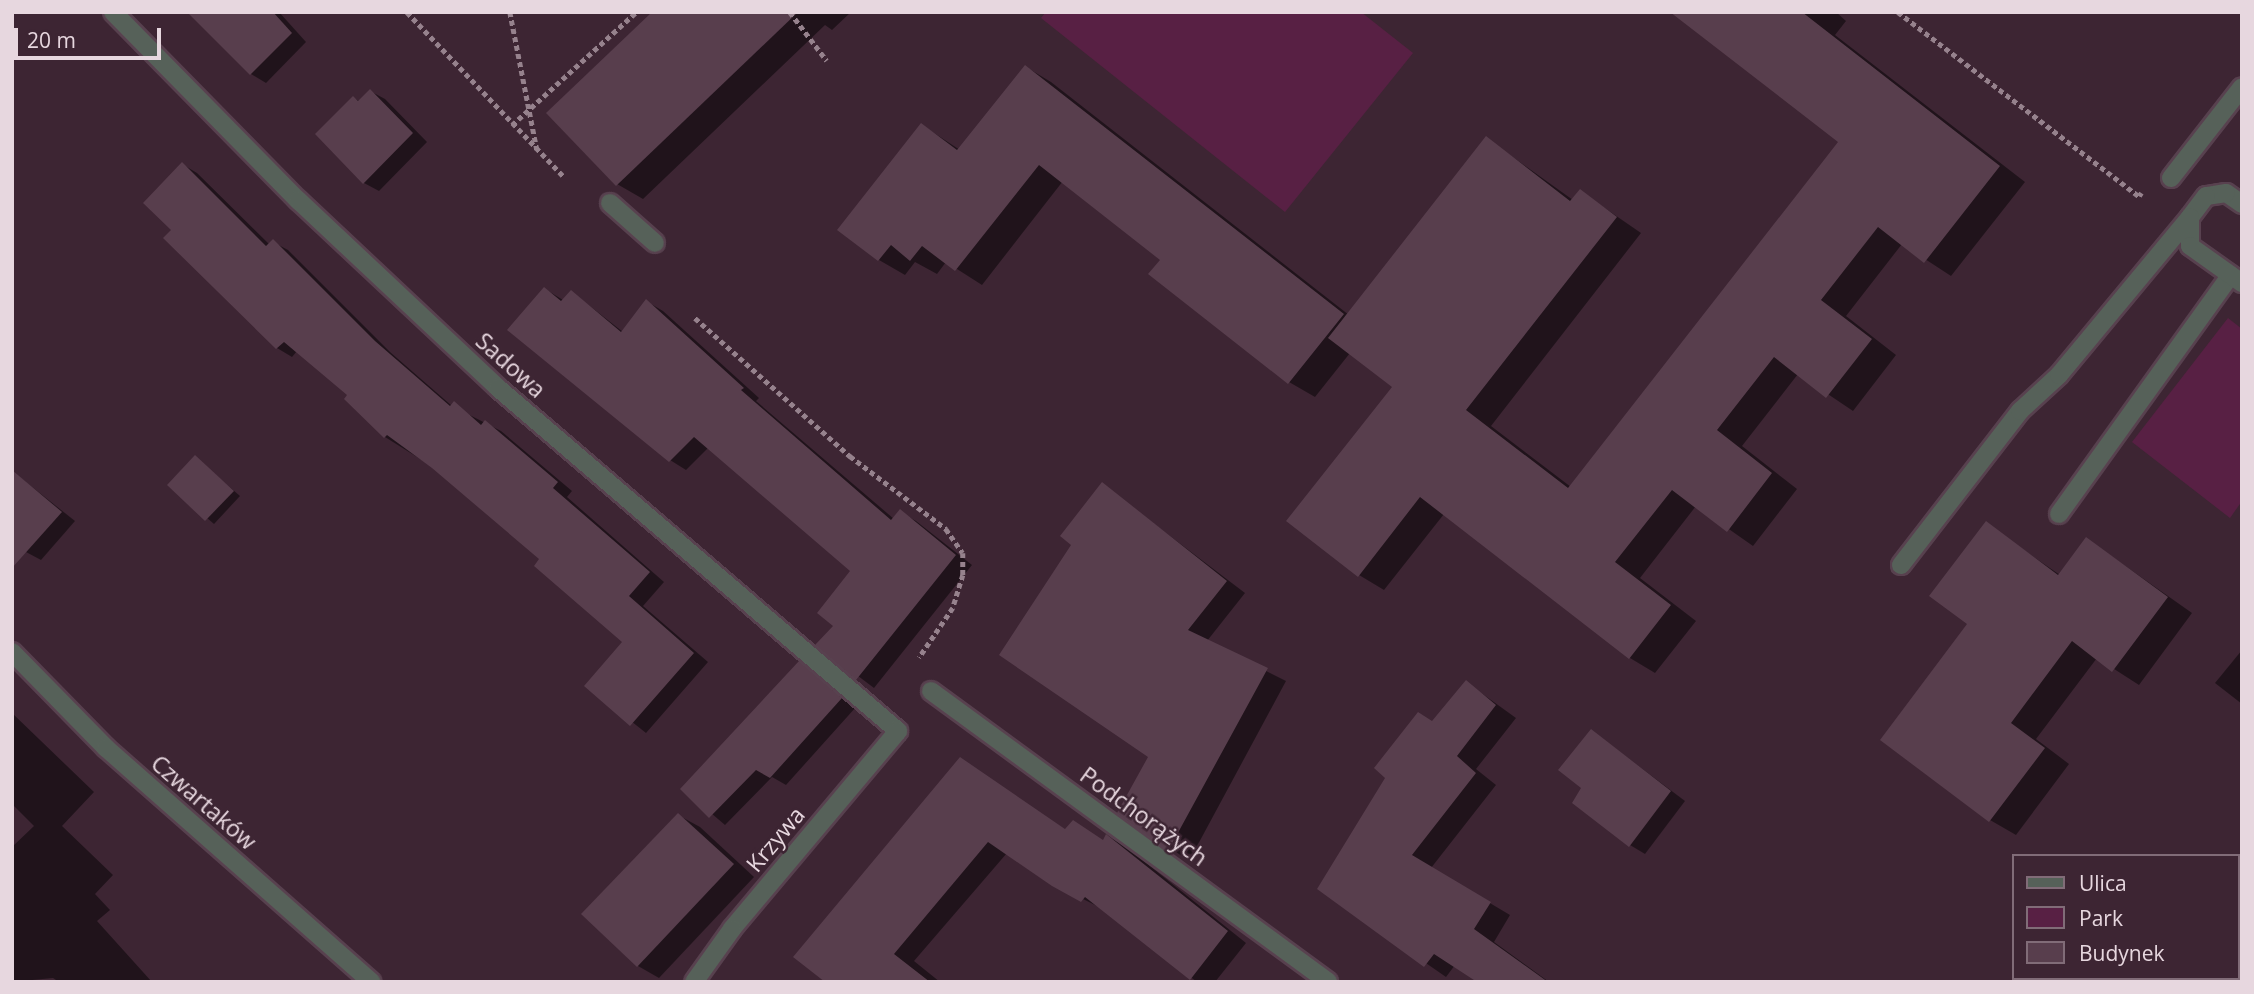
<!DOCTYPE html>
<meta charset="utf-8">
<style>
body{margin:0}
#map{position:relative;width:2254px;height:994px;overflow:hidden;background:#3d2533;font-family:"Open Sans",sans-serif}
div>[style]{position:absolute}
.green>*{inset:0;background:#582044}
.shadow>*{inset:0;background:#0007}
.building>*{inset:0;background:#583e4d}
.path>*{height:4.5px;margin-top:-2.25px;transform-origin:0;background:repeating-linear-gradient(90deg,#96828d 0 5px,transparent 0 8.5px)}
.roads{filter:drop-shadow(2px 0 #58414f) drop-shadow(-2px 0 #58414f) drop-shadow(0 2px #58414f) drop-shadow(0 -2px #58414f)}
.lane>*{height:18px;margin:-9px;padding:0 9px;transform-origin:9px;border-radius:9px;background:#566159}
.street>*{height:18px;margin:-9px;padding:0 9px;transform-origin:9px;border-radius:9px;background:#566159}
span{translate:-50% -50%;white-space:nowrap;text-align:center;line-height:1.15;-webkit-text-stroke:5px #3d2533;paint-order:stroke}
.street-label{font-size:23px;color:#e7d7df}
.frame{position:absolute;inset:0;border:14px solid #e7d7df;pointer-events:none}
.legend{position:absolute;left:2012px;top:854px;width:228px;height:126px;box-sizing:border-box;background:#3d2533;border:2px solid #816c78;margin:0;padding:9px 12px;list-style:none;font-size:21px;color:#e7d7df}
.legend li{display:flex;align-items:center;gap:14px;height:35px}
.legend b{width:35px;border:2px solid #816c78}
.scale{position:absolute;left:14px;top:28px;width:147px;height:32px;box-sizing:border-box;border:4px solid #e7d7df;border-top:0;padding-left:9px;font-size:21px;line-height:24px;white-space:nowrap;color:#e7d7df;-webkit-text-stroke:5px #3d2533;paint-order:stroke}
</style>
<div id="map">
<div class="green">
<div style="clip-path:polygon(1046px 12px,1361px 12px,1413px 53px,1285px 212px,1041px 18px)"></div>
<div style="clip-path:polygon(2228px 318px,2242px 329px,2242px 501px,2230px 518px,2132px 442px)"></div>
</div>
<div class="shadow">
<div style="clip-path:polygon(224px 12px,279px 12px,306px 42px,266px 83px,251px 74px)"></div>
<div style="clip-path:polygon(654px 12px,851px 12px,832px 30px,825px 25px,643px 199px,617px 184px)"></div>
<div style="clip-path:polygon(1672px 12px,1836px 12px,1846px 21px,1835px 35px,2025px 182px,1951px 276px,1902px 244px,1846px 316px,1896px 355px,1853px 411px,1798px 374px,1742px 446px,1797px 489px,1753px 546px,1696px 506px,1640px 578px,1696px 621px,1655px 673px,1630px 658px,1444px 514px,1384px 590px,1359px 575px,1394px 387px,1350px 353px,1315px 397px,1289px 382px,1162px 259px,1063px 181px,982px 285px,946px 262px,937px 274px,915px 262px,905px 275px,879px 260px,922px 125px,960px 150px,1026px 67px,1051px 82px,1349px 315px,1486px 138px,1573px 200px,1580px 191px,1641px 233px,1491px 426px,1571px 487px,1840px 142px)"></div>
<div style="clip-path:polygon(370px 91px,385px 99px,427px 142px,379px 191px,364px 183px,354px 98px,359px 101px)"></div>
<div style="clip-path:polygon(182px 164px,197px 173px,270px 245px,273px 242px,288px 250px,390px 352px,452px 406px,501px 431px,572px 491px,567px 497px,664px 582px,643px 606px,708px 662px,646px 733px,587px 686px,625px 642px,542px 559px,433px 467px,385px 437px,350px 395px,297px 351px,292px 357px,277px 348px,173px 229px)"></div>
<div style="clip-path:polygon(545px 289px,563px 300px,572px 292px,623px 332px,646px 301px,663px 311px,759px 398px,756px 401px,894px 519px,900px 512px,916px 521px,972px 565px,874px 688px,817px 645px,835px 625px,852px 571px,709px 447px,686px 470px,670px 460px)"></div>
<div style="clip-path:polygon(195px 457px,240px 496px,214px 524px,169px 485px)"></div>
<div style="clip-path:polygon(12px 471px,75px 521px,41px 560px,26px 552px)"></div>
<div style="clip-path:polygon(1103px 485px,1245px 593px,1207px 641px,1286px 681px,1189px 861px,1120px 813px,1150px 756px,1073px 545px)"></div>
<div style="clip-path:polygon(1986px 524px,2060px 575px,2087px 539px,2192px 613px,2139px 685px,2097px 658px,2036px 739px,2069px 764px,2016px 835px,1990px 820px,1970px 623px)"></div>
<div style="clip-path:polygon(2242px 650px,2242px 704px,2215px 683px)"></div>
<div style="clip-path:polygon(800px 664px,856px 707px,786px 785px,772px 777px,725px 825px,683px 789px)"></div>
<div style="clip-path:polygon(1466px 682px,1516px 718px,1476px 769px,1496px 785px,1431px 868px,1510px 915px,1494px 942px,1549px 982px,1481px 982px,1455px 965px,1446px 977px,1319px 889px,1433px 723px)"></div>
<div style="clip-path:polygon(12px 713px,94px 792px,62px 826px,113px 875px,95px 894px,110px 910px,97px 921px,152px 982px,59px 982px,53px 978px,12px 982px,12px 847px,34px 826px,12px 804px)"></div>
<div style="clip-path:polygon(1592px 731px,1685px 801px,1645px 854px,1630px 845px,1584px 788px)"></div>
<div style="clip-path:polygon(960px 760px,1066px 830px,1104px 841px,1107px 836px,1125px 846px,1246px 943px,1215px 982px,1197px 982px,1103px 909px,1053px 884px,1007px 853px,914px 961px,940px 982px,828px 982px)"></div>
<div style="clip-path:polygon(678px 815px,700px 827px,754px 877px,659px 978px,638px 966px,583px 914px)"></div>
</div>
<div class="building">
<div style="clip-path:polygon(187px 12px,273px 12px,292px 33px,250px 75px)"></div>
<div style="clip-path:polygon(652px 12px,798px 12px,616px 186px,546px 113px)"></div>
<div style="clip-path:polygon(1670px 12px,1802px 12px,2000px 166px,1924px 263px,1878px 227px,1821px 300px,1872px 339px,1826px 398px,1774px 357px,1717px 430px,1772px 473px,1727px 532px,1672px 490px,1615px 562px,1671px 605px,1629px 659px,1420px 497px,1358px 577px,1286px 521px,1392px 387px,1328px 338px,1486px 136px,1570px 201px,1580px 189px,1617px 217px,1466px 410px,1568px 488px,1838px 142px)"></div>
<div style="clip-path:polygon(1025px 65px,1344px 314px,1288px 384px,1148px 274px,1160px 260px,1039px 165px,955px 271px,922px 246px,910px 261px,891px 245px,878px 261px,837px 230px,921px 123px,957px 150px)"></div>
<div style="clip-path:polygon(370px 89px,413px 133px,363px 184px,315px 134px,353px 96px,358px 101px)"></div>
<div style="clip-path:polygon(182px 162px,266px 246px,273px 239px,375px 341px,450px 406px,454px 401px,481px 425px,485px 420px,558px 482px,553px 488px,650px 572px,629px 596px,694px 653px,630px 726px,584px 686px,622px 642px,534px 566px,539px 559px,432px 468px,387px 435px,384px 438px,344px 399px,347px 395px,284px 342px,276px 349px,163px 238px,171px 230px,143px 203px)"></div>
<div style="clip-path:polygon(544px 287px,561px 301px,571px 290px,621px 332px,646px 299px,744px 388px,741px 390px,891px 520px,900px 509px,956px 555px,856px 680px,815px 645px,833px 626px,817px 613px,850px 571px,694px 437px,669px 462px,507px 330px)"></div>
<div style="clip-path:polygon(195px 455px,234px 491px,205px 521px,167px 485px)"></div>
<div style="clip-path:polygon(12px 470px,62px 512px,12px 568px)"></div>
<div style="clip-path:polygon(1102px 482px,1227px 581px,1188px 630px,1268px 668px,1168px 851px,1117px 813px,1148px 757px,999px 655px,1071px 545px,1060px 536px)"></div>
<div style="clip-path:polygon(1986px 521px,2058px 575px,2086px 537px,2168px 597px,2112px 672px,2072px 641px,2011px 723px,2045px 748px,1989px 822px,1880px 740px,1967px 624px,1929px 596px)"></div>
<div style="clip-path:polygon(799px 661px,842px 698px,770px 778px,756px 770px,709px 818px,680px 789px)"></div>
<div style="clip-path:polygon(1466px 680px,1496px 705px,1457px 756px,1476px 773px,1412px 855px,1491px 902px,1474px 929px,1548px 982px,1477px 982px,1434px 954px,1424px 967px,1317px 889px,1385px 778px,1374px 768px,1418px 712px,1432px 721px)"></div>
<div style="clip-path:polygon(1591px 729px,1671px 791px,1629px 847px,1572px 803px,1581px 788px,1558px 770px)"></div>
<div style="clip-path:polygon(960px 757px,1065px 829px,1073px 820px,1103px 840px,1106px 834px,1228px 931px,1190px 980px,1085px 897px,1081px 902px,1052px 886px,988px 842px,894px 954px,930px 982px,825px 982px,793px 957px)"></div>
<div style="clip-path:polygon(678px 813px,734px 864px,637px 967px,581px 914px)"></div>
</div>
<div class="path">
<div style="left:407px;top:12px;width:228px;rotate:46.4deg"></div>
<div style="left:510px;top:12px;width:140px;rotate:78.9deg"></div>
<div style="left:790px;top:12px;width:61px;rotate:52.9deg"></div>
<div style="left:1898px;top:12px;width:303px;rotate:37.4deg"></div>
<div style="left:2139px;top:196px;width:4px;rotate:-56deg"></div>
<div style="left:512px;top:125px;width:168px;rotate:-42.3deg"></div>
<div style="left:695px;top:318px;width:208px;rotate:41.7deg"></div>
<div style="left:850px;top:456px;width:121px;rotate:37.2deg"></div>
<div style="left:946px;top:529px;width:29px;rotate:55deg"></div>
<div style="left:963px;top:553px;width:22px;rotate:90deg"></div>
<div style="left:963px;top:575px;width:34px;rotate:107deg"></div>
<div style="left:953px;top:608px;width:60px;rotate:124.2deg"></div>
</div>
<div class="roads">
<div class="lane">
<div style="left:2171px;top:178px;width:115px;rotate:-52deg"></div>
<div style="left:2059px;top:514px;width:294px;rotate:-54.3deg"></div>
<div style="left:1901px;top:565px;width:195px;rotate:-52.3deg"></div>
<div style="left:2020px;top:411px;width:53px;rotate:-42.7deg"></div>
<div style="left:2059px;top:375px;width:205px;rotate:-50.3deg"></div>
</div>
<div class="street">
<div style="left:113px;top:12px;width:264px;rotate:45.5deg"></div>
<div style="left:298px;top:200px;width:274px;rotate:43.2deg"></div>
<div style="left:498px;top:388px;width:527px;rotate:40.61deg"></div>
<div style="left:898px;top:731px;width:258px;rotate:130deg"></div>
<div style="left:732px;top:929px;width:65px;rotate:125.6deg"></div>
<div style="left:610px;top:203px;width:60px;rotate:41.6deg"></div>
<div style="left:2242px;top:204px;width:19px;rotate:-145deg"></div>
<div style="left:2226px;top:193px;width:20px;rotate:171deg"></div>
<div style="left:2206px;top:196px;width:26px;rotate:127deg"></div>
<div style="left:2190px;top:217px;width:29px;rotate:90deg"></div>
<div style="left:2190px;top:246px;width:64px;rotate:35.4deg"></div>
<div style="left:12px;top:652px;width:134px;rotate:45.6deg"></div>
<div style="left:106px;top:748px;width:354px;rotate:41.4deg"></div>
<div style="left:931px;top:691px;width:492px;rotate:36.2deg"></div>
</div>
</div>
<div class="street-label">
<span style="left:511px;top:365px;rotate:42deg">Sadowa</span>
<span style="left:204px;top:802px;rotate:41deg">Czwartaków</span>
<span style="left:1144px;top:816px;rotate:36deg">Podchorążych</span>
<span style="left:775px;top:839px;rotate:-50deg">Krzywa</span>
</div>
<div class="frame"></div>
<ul class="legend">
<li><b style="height:9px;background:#566159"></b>Ulica</li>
<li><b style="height:19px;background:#582044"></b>Park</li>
<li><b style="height:19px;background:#583e4d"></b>Budynek</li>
</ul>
<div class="scale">20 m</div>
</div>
